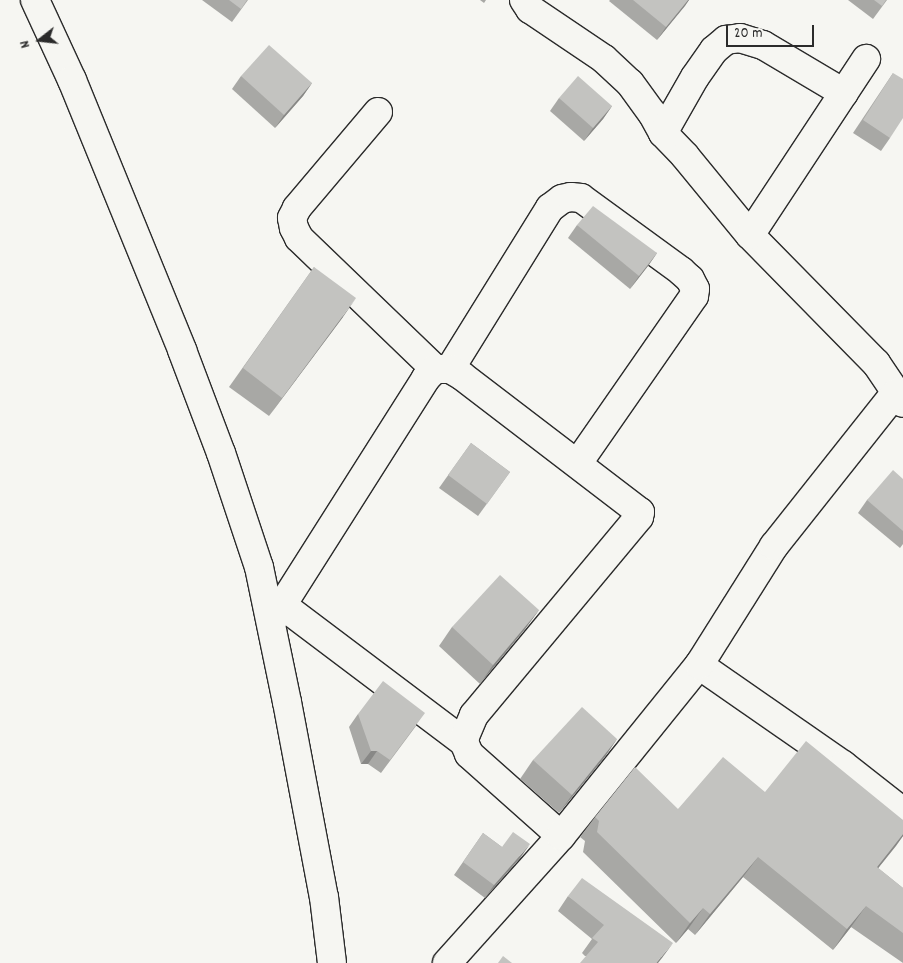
<!DOCTYPE html>
<style>
body{margin:0}
#map{position:relative;width:903px;height:963px;overflow:hidden;background:#f6f6f2;font-family:Dekko,sans-serif}
div>[style]{position:absolute}
.roads{filter:drop-shadow(1px 0 #2b2b2b) drop-shadow(-1px 0 #2b2b2b) drop-shadow(0 1px #2b2b2b) drop-shadow(0 -1px #2b2b2b)}
.street>*{height:28px;margin:-14px;padding:0 14px;transform-origin:14px;border-radius:14px;background:#f6f6f2}
.secondary>*{height:28px;margin:-14px;padding:0 14px;transform-origin:14px;border-radius:14px;background:#f6f6f2}
.wall>*{inset:0;background:#a8a8a5}
.shaded-wall>*{inset:0;background:#888886}
.building>*{inset:0;background:#c3c3c0}
span{translate:-50% -50%;white-space:nowrap;text-align:center;line-height:1.15;-webkit-text-stroke:4.5px #f6f6f2;paint-order:stroke}
.north{position:absolute;left:15px;top:15px;width:50px;height:50px;-webkit-text-stroke:4px #f6f6f2;paint-order:stroke;rotate:254deg;font-size:14px;font-weight:700;line-height:20px;text-align:center;color:#2b2b2b}
.north::after{content:'';display:block;margin:auto;width:18px;height:22px;background:#2b2b2b;clip-path:polygon(50% 0,100% 100%,50% 72%,0 100%)}
.scale{position:absolute;left:726px;top:25px;width:88px;height:22px;box-sizing:border-box;border:2px solid #2b2b2b;border-top:0;padding-left:6px;font-size:15px;line-height:18px;white-space:nowrap;color:#2b2b2b;-webkit-text-stroke:4px #f6f6f2;paint-order:stroke}
</style>
<div id="map">
<div class="roads">
<div class="street">
<div style="left:524px;top:0;width:11px;rotate:56deg"></div>
<div style="left:530px;top:9px;width:89px;rotate:34deg"></div>
<div style="left:604px;top:59px;width:35px;rotate:43deg"></div>
<div style="left:630px;top:83px;width:37px;rotate:54deg"></div>
<div style="left:652px;top:113px;width:23px;rotate:61deg"></div>
<div style="left:663px;top:133px;width:32px;rotate:46deg"></div>
<div style="left:685px;top:156px;width:102px;rotate:50.6deg"></div>
<div style="left:750px;top:235px;width:180px;rotate:45.5deg"></div>
<div style="left:876px;top:363px;width:48px;rotate:56deg"></div>
<div style="left:378px;top:112px;width:126px;rotate:130.2deg"></div>
<div style="left:297px;top:208px;width:11px;rotate:117deg"></div>
<div style="left:292px;top:218px;width:10px;rotate:79deg"></div>
<div style="left:294px;top:228px;width:11px;rotate:63deg"></div>
<div style="left:299px;top:238px;width:189px;rotate:43.9deg"></div>
<div style="left:663px;top:133px;width:64px;rotate:-60.3deg"></div>
<div style="left:695px;top:77px;width:33px;rotate:-55deg"></div>
<div style="left:714px;top:50px;width:16px;rotate:-40deg"></div>
<div style="left:726px;top:40px;width:14px;rotate:-8deg"></div>
<div style="left:740px;top:38px;width:24px;rotate:17deg"></div>
<div style="left:763px;top:45px;width:94px;rotate:30.7deg"></div>
<div style="left:750px;top:235px;width:211px;rotate:-56.6deg"></div>
<div style="left:450px;top:369px;width:190px;rotate:-58.2deg"></div>
<div style="left:550px;top:208px;width:15px;rotate:-37deg"></div>
<div style="left:562px;top:199px;width:9px;rotate:-13deg"></div>
<div style="left:571px;top:197px;width:10px;rotate:6deg"></div>
<div style="left:581px;top:198px;width:124px;rotate:36.1deg"></div>
<div style="left:681px;top:271px;width:12px;rotate:42deg"></div>
<div style="left:690px;top:279px;width:11px;rotate:63deg"></div>
<div style="left:695px;top:289px;width:7px;rotate:98deg"></div>
<div style="left:694px;top:296px;width:203px;rotate:124.8deg"></div>
<div style="left:282px;top:605px;width:228px;rotate:37deg"></div>
<div style="left:272px;top:621px;width:288px;rotate:-57.6deg"></div>
<div style="left:426px;top:378px;width:13px;rotate:-45deg"></div>
<div style="left:435px;top:369px;width:15px"></div>
<div style="left:450px;top:369px;width:14px;rotate:30deg"></div>
<div style="left:462px;top:376px;width:224px;rotate:37.4deg"></div>
<div style="left:640px;top:512px;width:5px;rotate:101deg"></div>
<div style="left:639px;top:517px;width:258px;rotate:129.8deg"></div>
<div style="left:474px;top:715px;width:23px;rotate:113deg"></div>
<div style="left:465px;top:736px;width:6px;rotate:99deg"></div>
<div style="left:464px;top:742px;width:13px;rotate:67deg"></div>
<div style="left:469px;top:754px;width:123px;rotate:41.7deg"></div>
<div style="left:699px;top:665px;width:175px;rotate:34.8deg"></div>
<div style="left:843px;top:765px;width:76px;rotate:38.1deg"></div>
<div style="left:447px;top:963px;width:171px;rotate:-48.1deg"></div>
<div style="left:561px;top:836px;width:220px;rotate:-51.1deg"></div>
<div style="left:699px;top:665px;width:141px;rotate:-57.8deg"></div>
<div style="left:774px;top:546px;width:196px;rotate:-51.6deg"></div>
</div>
<div class="secondary">
<div style="left:35px;top:0;width:88px;rotate:65.2deg"></div>
<div style="left:72px;top:80px;width:292px;rotate:67.8deg"></div>
<div style="left:182px;top:350px;width:110px;rotate:69.3deg"></div>
<div style="left:221px;top:453px;width:120px;rotate:71.6deg"></div>
<div style="left:259px;top:567px;width:138px;rotate:78.3deg"></div>
<div style="left:287px;top:702px;width:198px;rotate:79.3deg"></div>
<div style="left:324px;top:897px;width:66px;rotate:83.1deg"></div>
</div>
</div>
<div class="wall">
<div style="clip-path:polygon(202px 0,248px 0,232px 22px)"></div>
<div style="clip-path:polygon(480px 0,486px 0,484px 3px)"></div>
<div style="clip-path:polygon(610px 0,689px 0,657px 40px,609px 1px)"></div>
<div style="clip-path:polygon(848px 0,887px 0,873px 19px)"></div>
<div style="clip-path:polygon(893px 73px,890px 138px,881px 151px,853px 133px)"></div>
<div style="clip-path:polygon(241px 76px,312px 83px,303px 96px,275px 128px,232px 89px)"></div>
<div style="clip-path:polygon(559px 98px,612px 106px,603px 119px,584px 141px,550px 111px)"></div>
<div style="clip-path:polygon(577px 225px,657px 253px,648px 266px,630px 289px,568px 238px)"></div>
<div style="clip-path:polygon(314px 267px,343px 317px,269px 416px,229px 387px)"></div>
<div style="clip-path:polygon(471px 443px,510px 472px,478px 516px,439px 488px)"></div>
<div style="clip-path:polygon(903px 479px,903px 544px,900px 548px,858px 513px,867px 500px)"></div>
<div style="clip-path:polygon(539px 610px,525px 629px,480px 684px,439px 646px,452px 627px)"></div>
<div style="clip-path:polygon(358px 714px,416px 726px,381px 773px,368px 764px,361px 764px,349px 727px)"></div>
<div style="clip-path:polygon(617px 739px,604px 758px,559px 813px,520px 779px,533px 760px)"></div>
<div style="clip-path:polygon(765px 792px,903px 820px,903px 836px,878px 868px,903px 888px,903px 963px,851px 927px,833px 950px,743px 877px,695px 935px,688px 929px,676px 943px,583px 852px,585px 841px,580px 837px,595px 817px,678px 809px)"></div>
<div style="clip-path:polygon(483px 833px,502px 847px,521px 857px,485px 898px,454px 875px)"></div>
<div style="clip-path:polygon(568px 896px,662px 958px,585px 956px,582px 953px,592px 939px,558px 911px)"></div>
</div>
<div class="shaded-wall">
<div style="clip-path:polygon(688px 0,689px 0,685px 6px,657px 40px,666px 27px)"></div>
<div style="clip-path:polygon(312px 83px,303px 96px,275px 128px,284px 115px)"></div>
<div style="clip-path:polygon(612px 106px,603px 119px,584px 141px,593px 128px)"></div>
<div style="clip-path:polygon(657px 253px,648px 266px,630px 289px,639px 276px)"></div>
<div style="clip-path:polygon(356px 298px,343px 317px,269px 416px,282px 398px)"></div>
<div style="clip-path:polygon(539px 610px,525px 629px,480px 684px,493px 665px)"></div>
<div style="clip-path:polygon(617px 739px,604px 758px,559px 813px,572px 795px)"></div>
<div style="clip-path:polygon(371px 751px,377px 751px,368px 764px,361px 764px)"></div>
<div style="clip-path:polygon(903px 834px,903px 836px,896px 846px,863px 887px,877px 867px)"></div>
<div style="clip-path:polygon(530px 844px,521px 857px,485px 898px,494px 885px)"></div>
<div style="clip-path:polygon(758px 857px,743px 877px,695px 935px,710px 914px)"></div>
<div style="clip-path:polygon(866px 906px,851px 927px,833px 950px,847px 929px)"></div>
<div style="clip-path:polygon(703px 908px,688px 929px,676px 943px,690px 923px)"></div>
<div style="clip-path:polygon(673px 943px,662px 958px,658px 963px,656px 963px)"></div>
</div>
<div class="building">
<div style="clip-path:polygon(229px 0,247px 0,241px 9px)"></div>
<div style="clip-path:polygon(633px 0,688px 0,666px 27px)"></div>
<div style="clip-path:polygon(874px 0,886px 0,882px 6px)"></div>
<div style="clip-path:polygon(269px 45px,312px 83px,284px 115px,241px 76px)"></div>
<div style="clip-path:polygon(893px 73px,903px 79px,903px 118px,890px 138px,863px 120px)"></div>
<div style="clip-path:polygon(578px 76px,612px 106px,593px 128px,559px 98px)"></div>
<div style="clip-path:polygon(593px 206px,657px 253px,639px 276px,577px 225px)"></div>
<div style="clip-path:polygon(314px 267px,356px 298px,282px 398px,243px 368px)"></div>
<div style="clip-path:polygon(471px 443px,510px 472px,487px 504px,448px 475px)"></div>
<div style="clip-path:polygon(893px 470px,903px 479px,903px 531px,867px 500px)"></div>
<div style="clip-path:polygon(500px 575px,539px 610px,493px 665px,452px 627px)"></div>
<div style="clip-path:polygon(383px 681px,425px 713px,390px 760px,377px 751px,371px 751px,358px 714px)"></div>
<div style="clip-path:polygon(582px 707px,617px 739px,572px 795px,533px 760px)"></div>
<div style="clip-path:polygon(806px 741px,903px 820px,903px 834px,877px 867px,903px 888px,903px 933px,866px 906px,847px 929px,758px 857px,710px 914px,703px 908px,690px 923px,597px 832px,599px 821px,595px 817px,635px 767px,678px 809px,723px 757px,765px 792px)"></div>
<div style="clip-path:polygon(513px 832px,530px 844px,494px 885px,463px 862px,483px 833px,502px 847px)"></div>
<div style="clip-path:polygon(582px 878px,673px 943px,656px 963px,580px 963px,598px 942px,592px 938px,604px 925px,568px 896px)"></div>
<div style="clip-path:polygon(503px 956px,512px 963px,498px 963px)"></div>
</div>
<div class="north">N</div>
<div class="scale">20 m</div>
</div>
